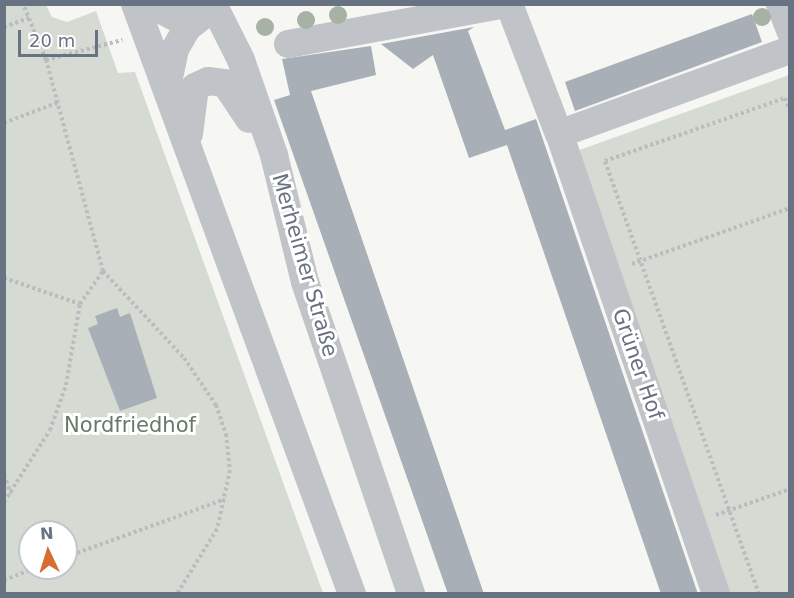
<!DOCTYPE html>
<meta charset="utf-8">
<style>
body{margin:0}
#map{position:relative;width:794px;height:598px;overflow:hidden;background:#f6f6f3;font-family:"DejaVu Sans",sans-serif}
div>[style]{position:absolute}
.green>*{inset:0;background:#d5dbd3}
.building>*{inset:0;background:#a9afb6}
.path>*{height:4px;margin-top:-2px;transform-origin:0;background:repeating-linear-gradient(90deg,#babcbf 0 3px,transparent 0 6px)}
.minor>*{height:28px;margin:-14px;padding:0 14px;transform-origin:14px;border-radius:14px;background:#c0c3c7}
.trees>*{width:18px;height:18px;margin:-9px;border-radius:50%;background:#a7b2a5}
span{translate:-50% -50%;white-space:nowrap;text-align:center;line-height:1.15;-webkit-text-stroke:6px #fff;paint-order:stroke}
.street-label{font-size:21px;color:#677382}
.park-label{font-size:21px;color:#677a66}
.frame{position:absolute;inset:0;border:6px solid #677382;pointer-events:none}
.north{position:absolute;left:18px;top:520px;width:60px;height:60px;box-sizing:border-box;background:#fff;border:2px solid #c2c7cd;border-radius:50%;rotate:356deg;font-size:16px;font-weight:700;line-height:24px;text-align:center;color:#677382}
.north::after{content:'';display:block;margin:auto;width:21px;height:27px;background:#d76d33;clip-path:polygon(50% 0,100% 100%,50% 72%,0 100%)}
.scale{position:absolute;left:18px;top:30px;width:80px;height:27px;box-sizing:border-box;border:3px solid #677382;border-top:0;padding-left:8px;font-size:18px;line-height:21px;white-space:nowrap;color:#677382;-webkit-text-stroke:4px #fff;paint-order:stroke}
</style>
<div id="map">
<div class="green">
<div style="clip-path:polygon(evenodd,4px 5px,46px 5px,52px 17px,67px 22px,96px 11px,118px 73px,135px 72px,323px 593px,5px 593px,4px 5px,30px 532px,66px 532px,66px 568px,30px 568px,30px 532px)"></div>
<div style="clip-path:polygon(789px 75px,789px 593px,729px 593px,571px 153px)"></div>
</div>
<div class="building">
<div style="clip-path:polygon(752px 14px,762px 42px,575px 111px,565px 82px)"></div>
<div style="clip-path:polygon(474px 27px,468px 31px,505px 130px,536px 119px,698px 594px,661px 594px,507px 145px,469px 158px,433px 55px,413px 69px,381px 44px)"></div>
<div style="clip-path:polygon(371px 46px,376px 75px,311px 91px,484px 594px,448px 594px,274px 100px,290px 95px,282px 59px)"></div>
<div style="clip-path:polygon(117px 308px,120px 317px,130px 313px,157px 398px,120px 411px,88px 328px,98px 324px,95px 316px)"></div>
</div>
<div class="path">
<div style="left:4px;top:27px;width:27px;rotate:-20deg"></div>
<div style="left:46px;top:60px;width:79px;rotate:-14.7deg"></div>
<div style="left:4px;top:123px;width:59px;rotate:-20.9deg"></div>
<div style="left:632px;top:264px;width:168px;rotate:-19.5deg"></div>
<div style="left:103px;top:271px;width:119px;rotate:47deg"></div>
<div style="left:184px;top:358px;width:57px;rotate:55.8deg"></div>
<div style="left:216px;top:405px;width:31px;rotate:71deg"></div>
<div style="left:226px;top:434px;width:36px;rotate:84deg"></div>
<div style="left:230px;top:470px;width:60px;rotate:102.4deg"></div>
<div style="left:217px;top:529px;width:76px;rotate:121.6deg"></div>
<div style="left:4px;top:278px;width:80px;rotate:18.9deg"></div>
<div style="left:4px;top:475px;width:20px;rotate:70deg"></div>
<div style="left:4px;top:502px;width:85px;rotate:-57.4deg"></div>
<div style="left:50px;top:430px;width:48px;rotate:-70.4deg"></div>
<div style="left:66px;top:385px;width:82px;rotate:-80.2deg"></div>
<div style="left:80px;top:304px;width:40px;rotate:-55.1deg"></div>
<div style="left:103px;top:271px;width:219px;rotate:-105.1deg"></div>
<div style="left:46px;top:60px;width:61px;rotate:-112.3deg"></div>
<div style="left:716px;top:515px;width:78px;rotate:-19.4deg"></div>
<div style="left:66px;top:557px;width:169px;rotate:-20deg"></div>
<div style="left:4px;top:580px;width:34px;rotate:-21deg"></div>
<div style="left:759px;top:594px;width:460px;rotate:-109.6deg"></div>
<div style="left:605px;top:161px;width:191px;rotate:-19.3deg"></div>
<div style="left:785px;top:98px;width:14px;rotate:69deg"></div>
</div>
<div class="minor">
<div style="left:135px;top:4px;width:629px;rotate:69.81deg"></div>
<div style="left:150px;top:4px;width:26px;rotate:28deg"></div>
<div style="left:173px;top:16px;width:38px;rotate:-12deg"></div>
<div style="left:213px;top:4px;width:63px;rotate:63.4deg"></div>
<div style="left:241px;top:60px;width:101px;rotate:70.8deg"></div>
<div style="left:274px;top:155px;width:131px;rotate:76.3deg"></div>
<div style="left:305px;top:282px;width:330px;rotate:71.2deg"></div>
<div style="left:509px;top:4px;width:139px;rotate:69deg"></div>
<div style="left:780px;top:4px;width:28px;rotate:69deg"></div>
<div style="left:288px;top:44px;width:222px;rotate:-10.4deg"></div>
<div style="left:167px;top:87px;width:39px;rotate:-78deg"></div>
<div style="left:175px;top:49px;width:24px;rotate:-60deg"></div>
<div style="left:187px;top:28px;width:34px;rotate:-38deg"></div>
<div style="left:189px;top:134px;width:47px;rotate:-82.7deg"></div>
<div style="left:195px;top:87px;width:14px;rotate:-25deg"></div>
<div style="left:208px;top:81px;width:17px;rotate:7deg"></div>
<div style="left:225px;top:83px;width:43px;rotate:56.3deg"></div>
<div style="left:716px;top:594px;width:486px;rotate:-108.8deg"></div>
<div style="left:559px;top:134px;width:246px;rotate:-20deg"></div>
</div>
<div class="trees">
<div style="left:338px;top:15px"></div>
<div style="left:762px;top:17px"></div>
<div style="left:306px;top:20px"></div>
<div style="left:265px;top:27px"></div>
</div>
<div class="street-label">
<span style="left:305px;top:265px;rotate:74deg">Merheimer Straße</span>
<span style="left:638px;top:364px;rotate:71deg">Grüner Hof</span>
</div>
<div class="park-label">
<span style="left:130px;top:425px">Nordfriedhof</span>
</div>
<div class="frame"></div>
<div class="north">N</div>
<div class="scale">20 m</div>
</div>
